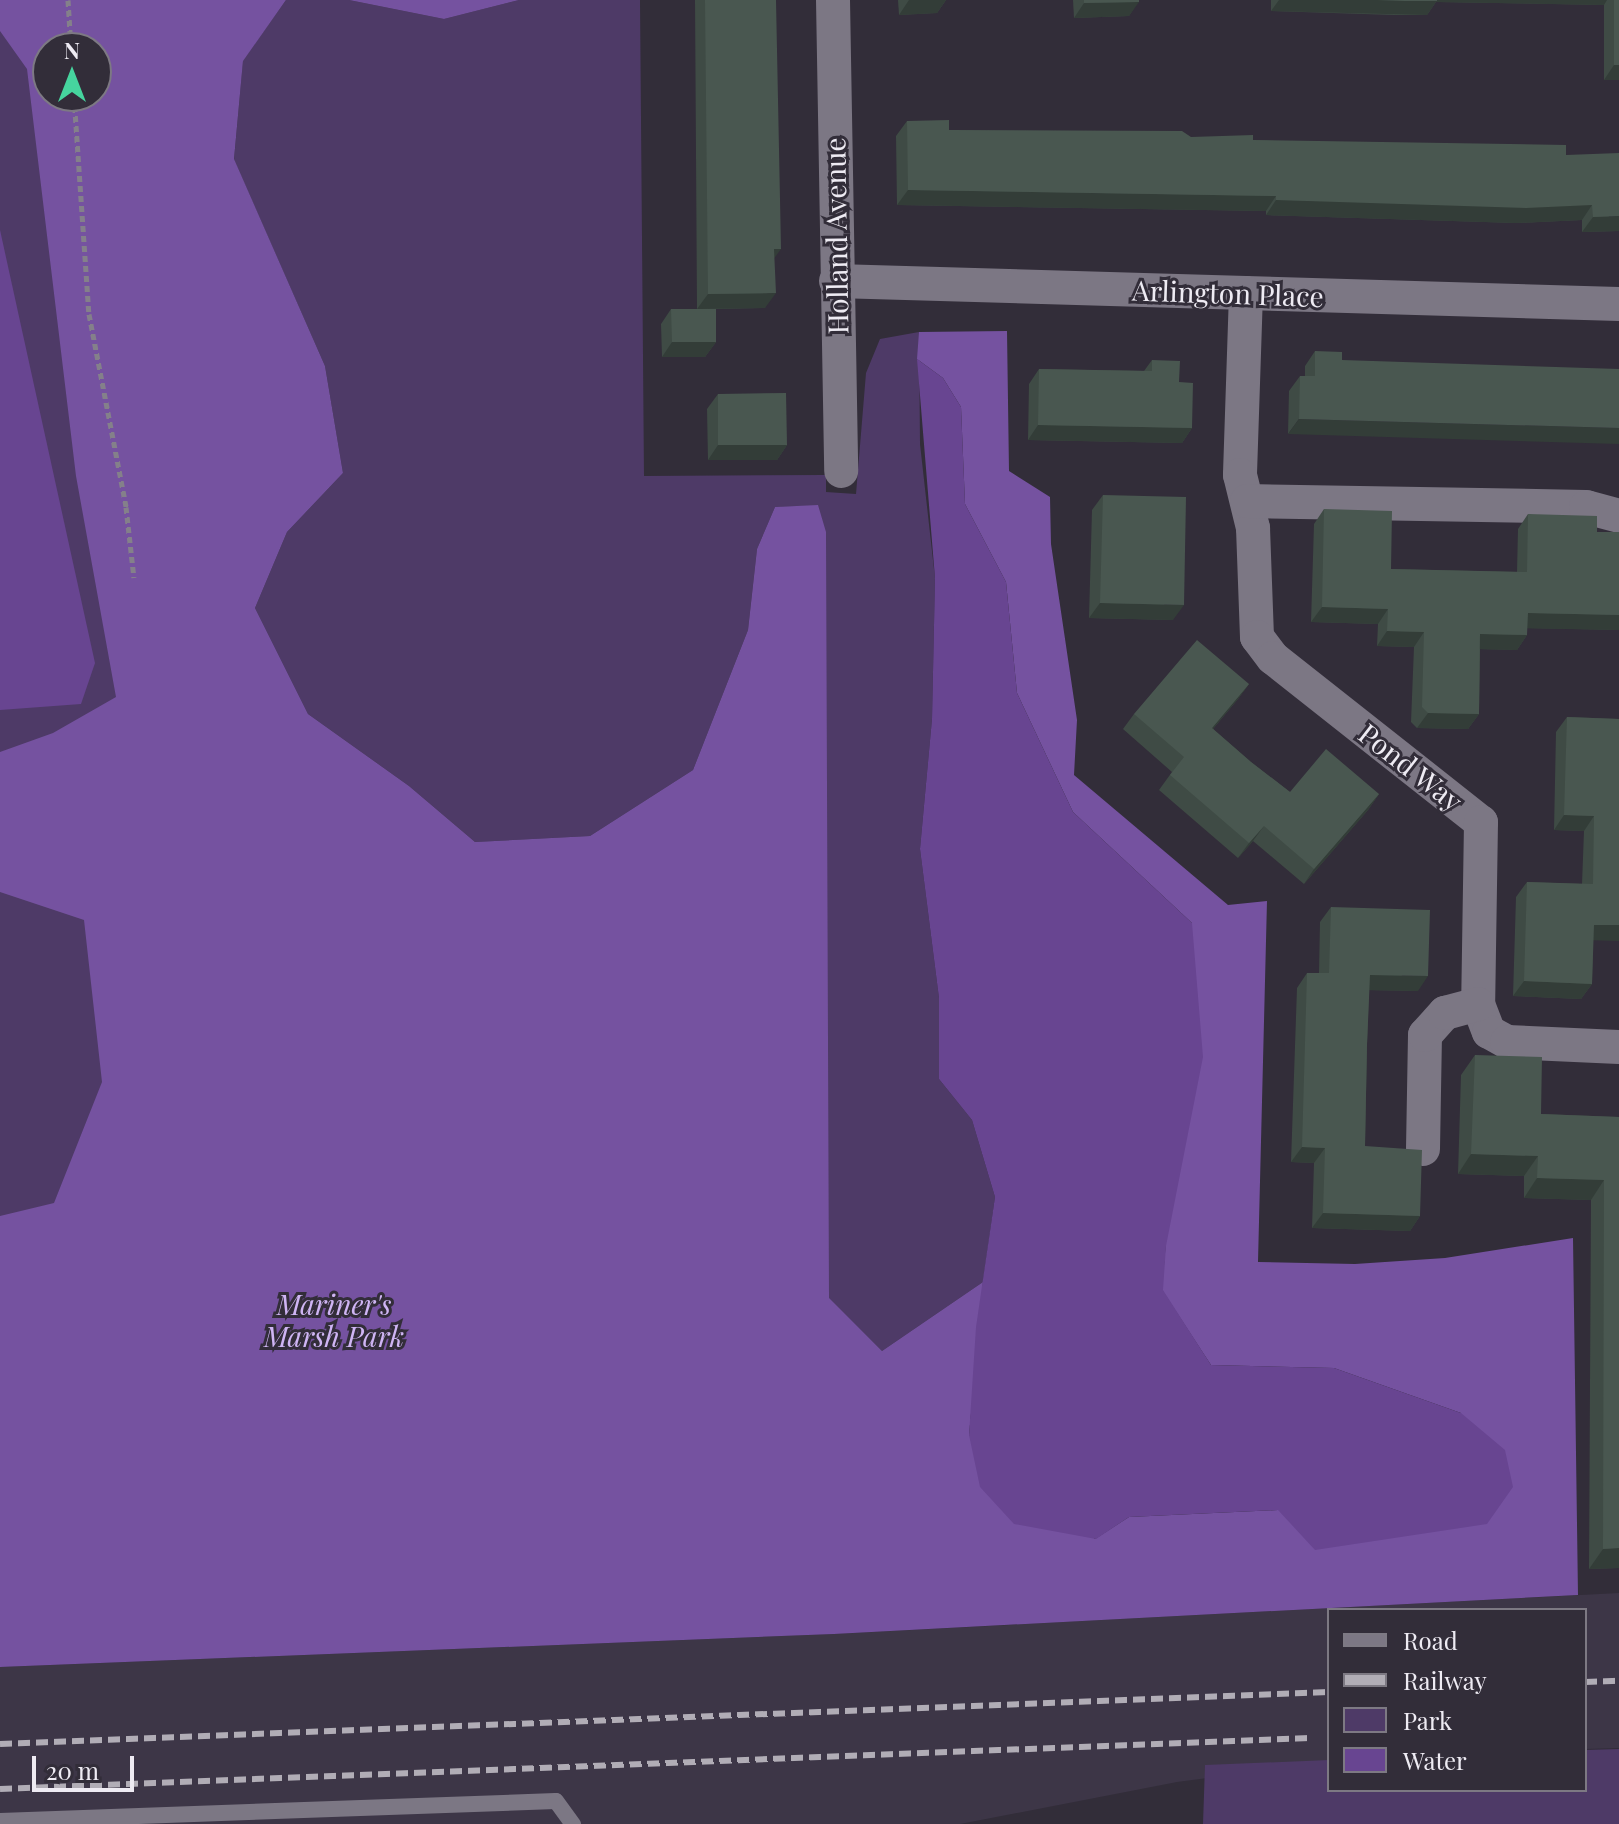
<!DOCTYPE html>
<style>
body{margin:0}
#map{position:relative;width:1619px;height:1824px;overflow:hidden;background:#322d39;font-family:"Playfair Display",serif}
div>[style]{position:absolute}
.built>*{inset:0;background:#3d3647}
.green>*{inset:0;background:#4e3a67}
.forest>*{inset:0;background:#7552a0}
.water>*{inset:0;background:#684591}
.path>*{height:5px;margin-top:-2.5px;transform-origin:0;background:repeating-linear-gradient(90deg,#84808a 0 6px,transparent 0 10px)}
.lane>*{height:16px;margin:-8px;padding:0 8px;transform-origin:8px;border-radius:8px;background:#7c7784}
.street>*{height:34px;margin:-17px;padding:0 17px;transform-origin:17px;border-radius:17px;background:#7c7784}
.rail>*{height:6px;margin-top:-3px;transform-origin:0;background:repeating-linear-gradient(90deg,#b1adb6 0 12px,transparent 0 18px)}
.wall>*{inset:0;background:#3f4b45}
.shaded-wall>*{inset:0;background:#333d38}
.building>*{inset:0;background:#495750}
span{translate:-50% -50%;white-space:nowrap;text-align:center;line-height:1.15;-webkit-text-stroke:6px #322d39;paint-order:stroke}
.street-label{font-size:28px;color:#eeebf3}
.park-label{font-size:28px;color:#cfb5f4;font-style:italic}
.legend{position:absolute;left:1327px;top:1608px;width:260px;height:184px;box-sizing:border-box;background:#322d39;border:2px solid #7d7983;margin:0;padding:10px 14px;list-style:none;font-size:24px;color:#eeebf3}
.legend li{display:flex;align-items:center;gap:16px;height:40px}
.legend b{width:40px;border:2px solid #7d7983}
.north{position:absolute;left:32px;top:32px;width:80px;height:80px;box-sizing:border-box;background:#322d39;border:2px solid #7d7983;border-radius:50%;rotate:0deg;font-size:22px;font-weight:700;line-height:32px;text-align:center;color:#eeebf3}
.north::after{content:'';display:block;margin:auto;width:28px;height:36px;background:#46d49e;clip-path:polygon(50% 0,100% 100%,50% 72%,0 100%)}
.scale{position:absolute;left:32px;top:1756px;width:102px;height:36px;box-sizing:border-box;border:4px solid #eeebf3;border-top:0;padding-left:10px;font-size:24px;line-height:28px;white-space:nowrap;color:#eeebf3;-webkit-text-stroke:6px #322d39;paint-order:stroke}
</style>
<div id="map">
<div class="built">
<div style="clip-path:polygon(1619px 1593px,1619px 1748px,1585px 1749px,1585px 1610px,1329px 1610px,1329px 1762px,1177px 1782px,960px 1824px,0 1824px,0 1667px,834px 1634px)"></div>
</div>
<div class="green">
<div style="clip-path:polygon(evenodd,0 0,178px 0,187px 763px,828px 1297px,818px 506px,775px 507px,757px 549px,748px 630px,693px 770px,590px 836px,475px 842px,409px 786px,308px 714px,255px 608px,287px 532px,343px 473px,325px 366px,234px 160px,243px 60px,286px 0,349px 0,444px 19px,519px 0,640px 0,644px 476px,826px 475px,826px 492px,856px 494px,866px 373px,880px 339px,919px 332px,920px 444px,935px 578px,932px 719px,920px 849px,939px 998px,939px 1079px,972px 1120px,995px 1197px,983px 1282px,882px 1351px,829px 1299px,0 1667px,0 0,48px 48px,96px 48px,96px 96px,48px 96px,48px 48px)"></div>
<div style="clip-path:polygon(1619px 1749px,1619px 1824px,1203px 1824px,1205px 1765px,1329px 1760px,1329px 1790px,1585px 1790px,1585px 1750px)"></div>
</div>
<div class="forest">
<div style="clip-path:polygon(evenodd,0 0,286px 0,243px 61px,234px 159px,325px 366px,343px 473px,287px 532px,255px 608px,308px 714px,409px 786px,475px 842px,590px 836px,693px 770px,748px 630px,757px 549px,775px 507px,818px 505px,826px 532px,829px 1298px,882px 1351px,983px 1282px,969px 1435px,1095px 1539px,1129px 1517px,1278px 1510px,1461px 1413px,1334px 1368px,1211px 1365px,1162px 1290px,1192px 923px,1073px 812px,1017px 693px,1006px 582px,965px 504px,961px 407px,943px 378px,917px 359px,919px 332px,1007px 331px,1009px 471px,1050px 497px,1051px 544px,1077px 720px,1074px 775px,1228px 905px,1267px 901px,1258px 1262px,1355px 1264px,1445px 1258px,1573px 1238px,1578px 1595px,834px 1634px,0 1667px,0 1216px,54px 1203px,102px 1082px,84px 920px,0 892px,0 752px,53px 733px,116px 697px,76px 476px,27px 69px,0 31px,0 0,48px 48px,96px 48px,96px 96px,48px 96px,48px 48px)"></div>
<div style="clip-path:polygon(349px 0,519px 0,444px 19px)"></div>
</div>
<div class="water">
<div style="clip-path:polygon(0 230px,95px 663px,81px 704px,0 710px)"></div>
<div style="clip-path:polygon(917px 359px,943px 378px,961px 407px,965px 504px,1006px 582px,1017px 693px,1073px 812px,1192px 923px,1203px 1057px,1166px 1246px,1163px 1290px,1211px 1365px,1334px 1368px,1461px 1413px,1505px 1450px,1513px 1487px,1487px 1524px,1315px 1550px,1278px 1510px,1129px 1517px,1096px 1539px,1014px 1524px,980px 1487px,969px 1435px,976px 1327px,995px 1197px,972px 1120px,939px 1079px,939px 998px,920px 849px,932px 719px,935px 578px)"></div>
</div>
<div class="path">
<div style="left:68px;top:0;width:48px;rotate:86.4deg"></div>
<div style="left:74px;top:96px;width:219px;rotate:86.1deg"></div>
<div style="left:89px;top:314px;width:197px;rotate:79.1deg"></div>
<div style="left:126px;top:507px;width:71px;rotate:83.6deg"></div>
</div>
<div class="lane">
<div style="left:0;top:1821px;width:556px;rotate:-2.06deg"></div>
<div style="left:556px;top:1801px;width:29px;rotate:54deg"></div>
</div>
<div class="street">
<div style="left:833px;top:0;width:471px;rotate:89deg"></div>
<div style="left:836px;top:281px;width:783px;rotate:1.68deg"></div>
<div style="left:1246px;top:293px;width:182px;rotate:91.9deg"></div>
<div style="left:1240px;top:475px;width:55px;rotate:76.2deg"></div>
<div style="left:1253px;top:528px;width:109px;rotate:87.9deg"></div>
<div style="left:1257px;top:637px;width:26px;rotate:53deg"></div>
<div style="left:1273px;top:658px;width:265px;rotate:38.3deg"></div>
<div style="left:1481px;top:822px;width:182px;rotate:90.9deg"></div>
<div style="left:1478px;top:1004px;width:30px;rotate:69deg"></div>
<div style="left:1489px;top:1032px;width:21px;rotate:29deg"></div>
<div style="left:1507px;top:1042px;width:112px;rotate:2.6deg"></div>
<div style="left:1247px;top:501px;width:339px;rotate:1deg"></div>
<div style="left:1586px;top:507px;width:34px;rotate:15deg"></div>
<div style="left:1423px;top:1149px;width:114px;rotate:-89deg"></div>
<div style="left:1425px;top:1035px;width:30px;rotate:-48deg"></div>
<div style="left:1445px;top:1013px;width:34px;rotate:-15deg"></div>
</div>
<div class="rail">
<div style="left:1585px;top:1682px;width:34px;rotate:-2deg"></div>
<div style="left:0;top:1744px;width:1330px;rotate:-2.24deg"></div>
<div style="left:0;top:1789px;width:1311px;rotate:-2.23deg"></div>
</div>
<div class="wall">
<div style="clip-path:polygon(695px 0,776px 0,774px 258px,765px 308px,716px 309px,716px 342px,705px 357px,662px 357px,661px 324px,671px 309px,697px 309px)"></div>
<div style="clip-path:polygon(898px 0,946px 0,937px 13px,899px 15px)"></div>
<div style="clip-path:polygon(1073px 0,1139px 0,1129px 16px,1074px 18px)"></div>
<div style="clip-path:polygon(1271px 0,1619px 0,1619px 80px,1604px 80px,1604px 5px,1436px 2px,1427px 15px,1394px 15px,1271px 11px)"></div>
<div style="clip-path:polygon(907px 121px,949px 130px,1191px 137px,1566px 155px,1619px 231px,1582px 232px,1582px 220px,1516px 223px,1266px 215px,1266px 211px,897px 205px,896px 136px)"></div>
<div style="clip-path:polygon(1315px 351px,1342px 360px,1288px 434px,1289px 391px,1300px 376px,1305px 376px,1305px 366px)"></div>
<div style="clip-path:polygon(1152px 360px,1179px 382px,1192px 428px,1182px 443px,1028px 440px,1029px 384px,1039px 369px,1144px 371px)"></div>
<div style="clip-path:polygon(718px 394px,787px 445px,777px 460px,708px 460px,707px 409px)"></div>
<div style="clip-path:polygon(1103px 495px,1173px 620px,1089px 618px,1092px 510px)"></div>
<div style="clip-path:polygon(1324px 509px,1391px 569px,1517px 572px,1518px 529px,1528px 514px,1597px 532px,1619px 532px,1619px 630px,1527px 628px,1527px 635px,1517px 650px,1480px 649px,1479px 714px,1468px 729px,1417px 728px,1411px 722px,1414px 647px,1377px 646px,1378px 624px,1311px 622px,1314px 524px)"></div>
<div style="clip-path:polygon(1249px 684px,1238px 699px,1213px 729px,1251px 762px,1290px 792px,1379px 794px,1368px 810px,1304px 884px,1253px 841px,1238px 858px,1159px 790px,1172px 772px,1123px 729px,1134px 714px)"></div>
<div style="clip-path:polygon(1567px 717px,1619px 719px,1593px 940px,1592px 984px,1581px 999px,1513px 996px,1516px 897px,1527px 882px,1582px 884px,1584px 831px,1554px 830px,1556px 732px)"></div>
<div style="clip-path:polygon(1331px 907px,1418px 991px,1369px 990px,1367px 1045px,1365px 1146px,1420px 1216px,1410px 1231px,1312px 1228px,1314px 1163px,1291px 1162px,1297px 988px,1307px 973px,1319px 973px,1320px 922px)"></div>
<div style="clip-path:polygon(1475px 1055px,1541px 1114px,1619px 1117px,1619px 1568px,1589px 1569px,1591px 1200px,1524px 1198px,1524px 1176px,1458px 1174px,1461px 1075px)"></div>
</div>
<div class="shaded-wall">
<div style="clip-path:polygon(909px 0,946px 0,937px 13px,899px 15px)"></div>
<div style="clip-path:polygon(1279px 0,1607px 0,1604px 5px,1436px 2px,1427px 15px,1271px 11px)"></div>
<div style="clip-path:polygon(1139px 2px,1129px 16px,1074px 18px,1084px 3px)"></div>
<div style="clip-path:polygon(1614px 65px,1619px 65px,1619px 80px,1604px 80px)"></div>
<div style="clip-path:polygon(908px 190px,1276px 196px,1266px 211px,897px 205px)"></div>
<div style="clip-path:polygon(1276px 200px,1592px 205px,1582px 220px,1516px 223px,1266px 215px)"></div>
<div style="clip-path:polygon(1619px 216px,1619px 231px,1582px 232px,1593px 217px)"></div>
<div style="clip-path:polygon(774px 249px,781px 249px,770px 264px)"></div>
<div style="clip-path:polygon(776px 293px,765px 308px,697px 309px,708px 294px)"></div>
<div style="clip-path:polygon(672px 342px,716px 342px,705px 357px,662px 357px)"></div>
<div style="clip-path:polygon(1299px 419px,1619px 428px,1619px 444px,1288px 434px)"></div>
<div style="clip-path:polygon(1038px 425px,1192px 428px,1182px 443px,1028px 440px)"></div>
<div style="clip-path:polygon(718px 445px,787px 445px,777px 460px,708px 460px)"></div>
<div style="clip-path:polygon(1100px 603px,1184px 605px,1173px 620px,1089px 618px)"></div>
<div style="clip-path:polygon(1322px 607px,1388px 609px,1378px 624px,1311px 622px)"></div>
<div style="clip-path:polygon(1528px 613px,1619px 615px,1619px 630px,1517px 628px)"></div>
<div style="clip-path:polygon(1387px 631px,1424px 632px,1414px 647px,1377px 646px)"></div>
<div style="clip-path:polygon(1480px 634px,1527px 635px,1517px 650px,1470px 649px)"></div>
<div style="clip-path:polygon(1249px 684px,1238px 699px,1201px 743px,1212px 728px)"></div>
<div style="clip-path:polygon(1428px 713px,1479px 714px,1468px 729px,1417px 728px)"></div>
<div style="clip-path:polygon(1379px 794px,1368px 810px,1304px 884px,1314px 869px)"></div>
<div style="clip-path:polygon(1564px 815px,1594px 816px,1584px 831px,1554px 830px)"></div>
<div style="clip-path:polygon(1264px 826px,1253px 841px,1238px 858px,1249px 843px)"></div>
<div style="clip-path:polygon(1594px 925px,1619px 925px,1619px 941px,1583px 940px)"></div>
<div style="clip-path:polygon(1370px 975px,1428px 976px,1418px 991px,1359px 990px)"></div>
<div style="clip-path:polygon(1524px 981px,1592px 984px,1581px 999px,1513px 996px)"></div>
<div style="clip-path:polygon(1302px 1147px,1325px 1148px,1314px 1163px,1291px 1162px)"></div>
<div style="clip-path:polygon(1471px 1154px,1538px 1156px,1524px 1176px,1458px 1174px)"></div>
<div style="clip-path:polygon(1537px 1178px,1604px 1180px,1591px 1200px,1524px 1198px)"></div>
<div style="clip-path:polygon(1323px 1213px,1420px 1216px,1410px 1231px,1312px 1228px)"></div>
<div style="clip-path:polygon(1619px 1548px,1619px 1568px,1589px 1569px,1603px 1549px)"></div>
</div>
<div class="building">
<div style="clip-path:polygon(705px 0,776px 0,781px 249px,774px 249px,776px 293px,708px 294px)"></div>
<div style="clip-path:polygon(1084px 0,1139px 0,1139px 2px,1084px 3px)"></div>
<div style="clip-path:polygon(1377px 0,1437px 0,1437px 1px,1404px 1px)"></div>
<div style="clip-path:polygon(1614px 0,1619px 0,1619px 65px,1614px 65px)"></div>
<div style="clip-path:polygon(949px 120px,949px 130px,1182px 131px,1191px 137px,1253px 135px,1253px 140px,1566px 145px,1566px 155px,1619px 153px,1619px 216px,1593px 217px,1592px 205px,1526px 208px,1276px 200px,1276px 196px,908px 190px,907px 121px)"></div>
<div style="clip-path:polygon(671px 309px,716px 309px,716px 342px,672px 342px)"></div>
<div style="clip-path:polygon(1315px 351px,1342px 352px,1342px 360px,1619px 369px,1619px 428px,1299px 419px,1300px 376px,1315px 376px)"></div>
<div style="clip-path:polygon(1152px 360px,1180px 361px,1179px 382px,1193px 383px,1192px 428px,1038px 425px,1039px 369px,1152px 371px)"></div>
<div style="clip-path:polygon(786px 393px,787px 445px,718px 445px,718px 394px)"></div>
<div style="clip-path:polygon(1103px 495px,1186px 497px,1184px 605px,1100px 603px)"></div>
<div style="clip-path:polygon(1324px 509px,1392px 511px,1391px 569px,1527px 572px,1528px 514px,1597px 516px,1597px 532px,1619px 532px,1619px 615px,1528px 613px,1527px 635px,1480px 634px,1479px 714px,1428px 713px,1422px 707px,1424px 632px,1387px 631px,1388px 609px,1322px 607px)"></div>
<div style="clip-path:polygon(1197px 640px,1249px 684px,1212px 728px,1251px 762px,1290px 792px,1326px 749px,1379px 794px,1314px 869px,1264px 826px,1249px 843px,1170px 775px,1184px 757px,1134px 714px)"></div>
<div style="clip-path:polygon(1567px 717px,1619px 719px,1619px 925px,1594px 925px,1592px 984px,1524px 981px,1527px 882px,1593px 884px,1594px 816px,1564px 815px)"></div>
<div style="clip-path:polygon(1331px 907px,1430px 910px,1428px 976px,1370px 975px,1367px 1045px,1365px 1146px,1422px 1150px,1420px 1216px,1323px 1213px,1325px 1148px,1302px 1147px,1307px 973px,1329px 973px)"></div>
<div style="clip-path:polygon(1475px 1055px,1542px 1057px,1541px 1114px,1619px 1117px,1619px 1548px,1603px 1549px,1604px 1180px,1537px 1178px,1538px 1156px,1471px 1154px)"></div>
</div>
<div class="street-label">
<span style="left:836px;top:236px;rotate:-91deg">Holland Avenue</span>
<span style="left:1228px;top:293px;rotate:2deg">Arlington Place</span>
<span style="left:1411px;top:767px;rotate:38deg">Pond Way</span>
</div>
<div class="park-label">
<span style="left:334px;top:1320px">Mariner's<br>Marsh Park</span>
</div>
<ul class="legend">
<li><b style="height:10px;background:#7c7784"></b>Road</li>
<li><b style="height:10px;background:#b1adb6"></b>Railway</li>
<li><b style="height:22px;background:#4e3a67"></b>Park</li>
<li><b style="height:22px;background:#684591"></b>Water</li>
</ul>
<div class="north">N</div>
<div class="scale">20 m</div>
</div>
